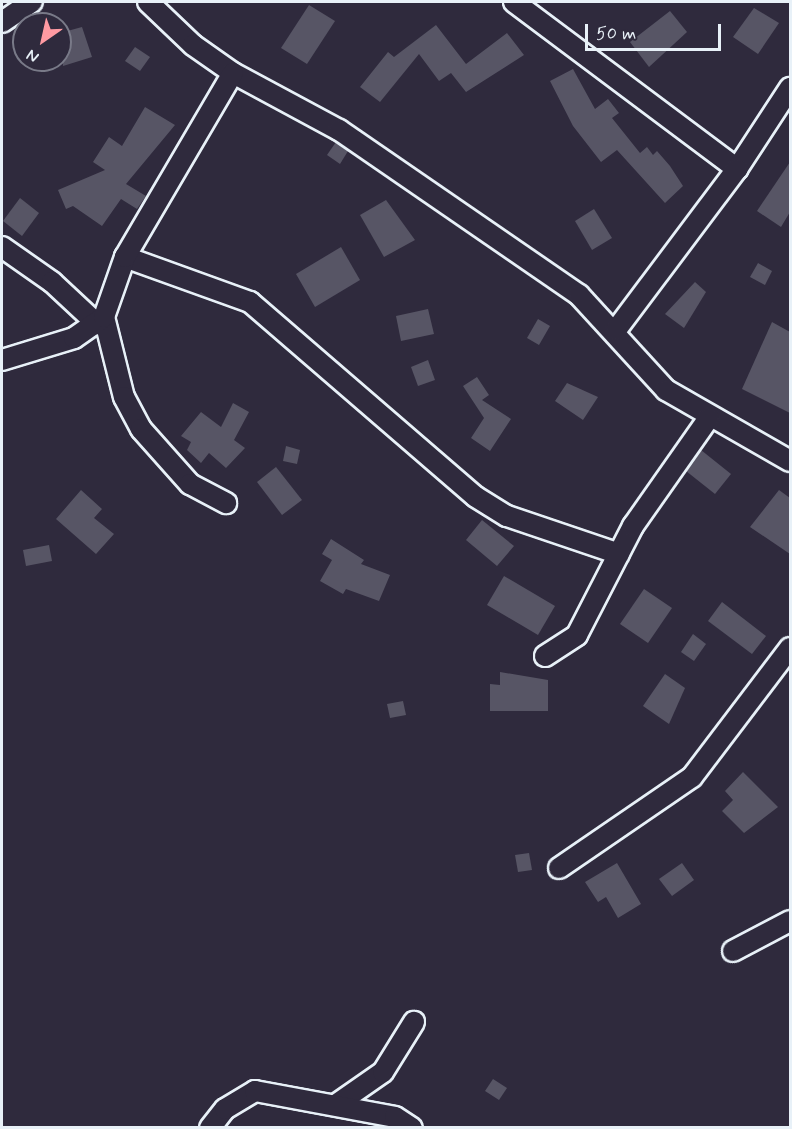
<!DOCTYPE html>
<style>
body{margin:0}
#map{position:relative;width:792px;height:1129px;overflow:hidden;background:#2f2a3d;font-family:Mynerve,sans-serif}
div>[style]{position:absolute}
.building>*{inset:0;background:#575565}
.roads{filter:drop-shadow(2px 0 #e8f1f8) drop-shadow(-2px 0 #e8f1f8) drop-shadow(0 2px #e8f1f8) drop-shadow(0 -2px #e8f1f8)}
.minor>*{height:20px;margin:-10px;padding:0 10px;transform-origin:10px;border-radius:10px;background:#2f2a3d}
span{translate:-50% -50%;white-space:nowrap;text-align:center;line-height:1.15;-webkit-text-stroke:6px #2f2a3d;paint-order:stroke}
.frame{position:absolute;inset:0;border:3px solid #e8f1f8;pointer-events:none}
.north{position:absolute;left:12px;top:12px;width:60px;height:60px;box-sizing:border-box;background:#2f2a3d;border:2px solid #797a88;border-radius:50%;rotate:214deg;font-size:16px;font-weight:700;line-height:24px;text-align:center;color:#e8f1f8}
.north::after{content:'';display:block;margin:auto;width:21px;height:27px;background:#ff9aa2;clip-path:polygon(50% 0,100% 100%,50% 72%,0 100%)}
.scale{position:absolute;left:585px;top:24px;width:136px;height:27px;box-sizing:border-box;border:3px solid #e8f1f8;border-top:0;padding-left:8px;font-size:18px;line-height:21px;white-space:nowrap;color:#e8f1f8;-webkit-text-stroke:4px #2f2a3d;paint-order:stroke}
</style>
<div id="map">
<div class="building">
<div style="clip-path:polygon(309px 5px,335px 21px,307px 64px,281px 48px)"></div>
<div style="clip-path:polygon(754px 8px,779px 23px,758px 54px,733px 37px)"></div>
<div style="clip-path:polygon(670px 11px,687px 32px,649px 67px,630px 42px)"></div>
<div style="clip-path:polygon(436px 25px,466px 64px,507px 33px,524px 55px,466px 92px,451px 73px,439px 81px,419px 54px,380px 102px,360px 87px,388px 52px,394px 57px)"></div>
<div style="clip-path:polygon(82px 27px,92px 57px,63px 66px,60px 33px)"></div>
<div style="clip-path:polygon(135px 47px,150px 57px,140px 71px,125px 61px)"></div>
<div style="clip-path:polygon(573px 69px,595px 109px,608px 99px,619px 113px,612px 118px,640px 153px,647px 147px,653px 155px,657px 151px,670px 166px,683px 186px,665px 203px,617px 150px,601px 162px,573px 126px,550px 81px)"></div>
<div style="clip-path:polygon(145px 107px,175px 125px,126px 184px,146px 196px,137px 209px,121px 199px,102px 226px,73px 206px,66px 209px,58px 190px,105px 170px,93px 162px,109px 137px,122px 146px)"></div>
<div style="clip-path:polygon(336px 142px,348px 151px,340px 164px,327px 155px)"></div>
<div style="clip-path:polygon(790px 162px,790px 212px,781px 227px,757px 211px)"></div>
<div style="clip-path:polygon(20px 198px,39px 213px,22px 236px,3px 221px)"></div>
<div style="clip-path:polygon(386px 200px,415px 240px,384px 257px,360px 215px)"></div>
<div style="clip-path:polygon(594px 209px,612px 238px,592px 250px,575px 221px)"></div>
<div style="clip-path:polygon(341px 247px,360px 280px,315px 307px,296px 274px)"></div>
<div style="clip-path:polygon(758px 263px,772px 271px,765px 285px,750px 277px)"></div>
<div style="clip-path:polygon(695px 282px,706px 292px,684px 328px,665px 314px)"></div>
<div style="clip-path:polygon(428px 309px,434px 334px,401px 341px,396px 316px)"></div>
<div style="clip-path:polygon(538px 319px,550px 326px,539px 345px,527px 338px)"></div>
<div style="clip-path:polygon(772px 322px,790px 332px,790px 413px,742px 389px)"></div>
<div style="clip-path:polygon(428px 360px,435px 380px,418px 386px,411px 367px)"></div>
<div style="clip-path:polygon(477px 377px,489px 395px,482px 400px,511px 419px,490px 451px,471px 438px,484px 418px,463px 386px)"></div>
<div style="clip-path:polygon(567px 383px,598px 397px,583px 420px,555px 401px)"></div>
<div style="clip-path:polygon(233px 403px,249px 412px,234px 440px,245px 448px,226px 468px,209px 453px,201px 463px,187px 450px,191px 442px,181px 436px,201px 412px,221px 427px)"></div>
<div style="clip-path:polygon(286px 446px,300px 450px,297px 464px,283px 461px)"></div>
<div style="clip-path:polygon(701px 450px,731px 474px,715px 494px,686px 471px)"></div>
<div style="clip-path:polygon(276px 467px,302px 500px,282px 515px,257px 482px)"></div>
<div style="clip-path:polygon(81px 490px,102px 509px,94px 518px,114px 534px,96px 554px,56px 519px)"></div>
<div style="clip-path:polygon(779px 490px,790px 498px,790px 554px,750px 527px)"></div>
<div style="clip-path:polygon(482px 520px,514px 546px,497px 566px,466px 540px)"></div>
<div style="clip-path:polygon(331px 539px,364px 560px,361px 564px,390px 575px,379px 601px,346px 589px,343px 594px,320px 581px,332px 560px,322px 554px)"></div>
<div style="clip-path:polygon(49px 545px,52px 561px,26px 566px,23px 550px)"></div>
<div style="clip-path:polygon(504px 576px,555px 606px,538px 635px,487px 605px)"></div>
<div style="clip-path:polygon(644px 589px,672px 608px,648px 643px,620px 624px)"></div>
<div style="clip-path:polygon(722px 602px,766px 636px,752px 654px,708px 621px)"></div>
<div style="clip-path:polygon(693px 634px,706px 644px,694px 661px,681px 652px)"></div>
<div style="clip-path:polygon(500px 672px,548px 680px,548px 711px,490px 711px,490px 684px,500px 685px)"></div>
<div style="clip-path:polygon(665px 674px,685px 688px,669px 724px,643px 706px)"></div>
<div style="clip-path:polygon(403px 701px,406px 715px,390px 718px,387px 704px)"></div>
<div style="clip-path:polygon(743px 772px,778px 807px,744px 833px,722px 811px,733px 800px,725px 791px)"></div>
<div style="clip-path:polygon(529px 853px,532px 870px,518px 872px,515px 855px)"></div>
<div style="clip-path:polygon(617px 863px,641px 904px,618px 918px,606px 897px,598px 902px,585px 882px)"></div>
<div style="clip-path:polygon(682px 863px,694px 880px,672px 896px,659px 879px)"></div>
<div style="clip-path:polygon(493px 1079px,507px 1088px,499px 1100px,485px 1091px)"></div>
</div>
<div class="roads">
<div class="minor">
<div style="left:148px;top:2px;width:62px;rotate:43.7deg"></div>
<div style="left:193px;top:45px;width:49px;rotate:35deg"></div>
<div style="left:233px;top:73px;width:120px;rotate:28.3deg"></div>
<div style="left:339px;top:130px;width:291px;rotate:34.5deg"></div>
<div style="left:579px;top:295px;width:129px;rotate:47.5deg"></div>
<div style="left:666px;top:390px;width:143px;rotate:29.8deg"></div>
<div style="left:514px;top:2px;width:279px;rotate:36.8deg"></div>
<div style="left:737px;top:169px;width:97px;rotate:-56.8deg"></div>
<div style="left:2px;top:22px;width:36px;rotate:-34deg"></div>
<div style="left:2px;top:247px;width:61px;rotate:35deg"></div>
<div style="left:52px;top:282px;width:62px;rotate:43deg"></div>
<div style="left:125px;top:257px;width:133px;rotate:19.8deg"></div>
<div style="left:250px;top:302px;width:298px;rotate:40.8deg"></div>
<div style="left:476px;top:497px;width:36px;rotate:32deg"></div>
<div style="left:507px;top:516px;width:118px;rotate:18.7deg"></div>
<div style="left:104px;top:317px;width:82px;rotate:76deg"></div>
<div style="left:124px;top:397px;width:36px;rotate:62deg"></div>
<div style="left:141px;top:429px;width:74px;rotate:48.3deg"></div>
<div style="left:190px;top:484px;width:41px;rotate:27.8deg"></div>
<div style="left:616px;top:330px;width:201px;rotate:-53.1deg"></div>
<div style="left:2px;top:360px;width:75px;rotate:-17deg"></div>
<div style="left:74px;top:338px;width:37px;rotate:-35deg"></div>
<div style="left:104px;top:317px;width:64px;rotate:-70.7deg"></div>
<div style="left:125px;top:257px;width:213px;rotate:-59.6deg"></div>
<div style="left:545px;top:656px;width:38px;rotate:-33deg"></div>
<div style="left:577px;top:635px;width:123px;rotate:-62.8deg"></div>
<div style="left:633px;top:526px;width:132px;rotate:-54.9deg"></div>
<div style="left:559px;top:868px;width:161px;rotate:-34.4deg"></div>
<div style="left:692px;top:777px;width:162px;rotate:-52.8deg"></div>
<div style="left:733px;top:951px;width:64px;rotate:-27.8deg"></div>
<div style="left:337px;top:1104px;width:56px;rotate:-34.8deg"></div>
<div style="left:383px;top:1072px;width:59px;rotate:-58.2deg"></div>
<div style="left:210px;top:1128px;width:24px;rotate:-52deg"></div>
<div style="left:225px;top:1109px;width:35px;rotate:-31deg"></div>
<div style="left:255px;top:1091px;width:142px;rotate:10.5deg"></div>
<div style="left:395px;top:1117px;width:20px;rotate:33deg"></div>
</div>
</div>
<div class="frame"></div>
<div class="north">N</div>
<div class="scale">50 m</div>
</div>
